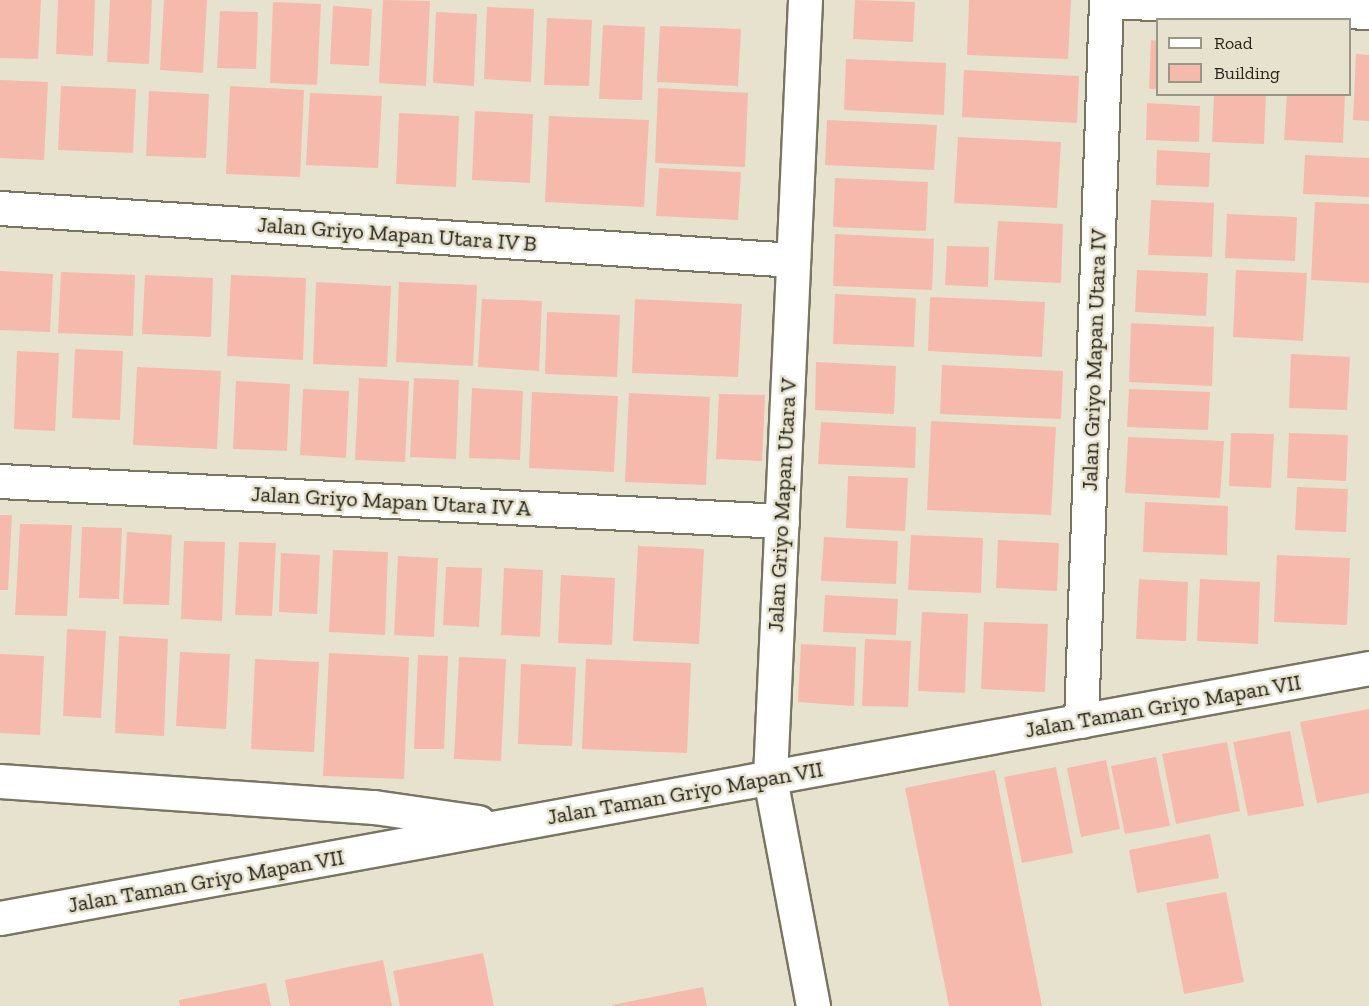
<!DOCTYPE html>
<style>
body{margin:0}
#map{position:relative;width:1369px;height:1006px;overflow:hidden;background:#e7e2cd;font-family:"Zilla Slab",serif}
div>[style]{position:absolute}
.building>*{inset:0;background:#f6baac}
.roads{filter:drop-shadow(2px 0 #7a7562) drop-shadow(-2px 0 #7a7562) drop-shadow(0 2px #7a7562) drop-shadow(0 -2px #7a7562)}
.minor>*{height:33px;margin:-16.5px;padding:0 16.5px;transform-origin:16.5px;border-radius:16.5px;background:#fff}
span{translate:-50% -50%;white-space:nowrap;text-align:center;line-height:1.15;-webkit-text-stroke:5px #e7e2cd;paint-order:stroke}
.street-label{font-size:22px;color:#26241d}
.legend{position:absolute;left:1156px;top:18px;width:195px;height:78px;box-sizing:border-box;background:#e7e2cd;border:2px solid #9a9687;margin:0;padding:8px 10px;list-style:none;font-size:18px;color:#26241d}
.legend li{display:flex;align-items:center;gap:12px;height:30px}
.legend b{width:30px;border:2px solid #9a9687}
</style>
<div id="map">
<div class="building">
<div style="clip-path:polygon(0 0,41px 0,38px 59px,0 58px)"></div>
<div style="clip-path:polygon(58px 0,95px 0,93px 56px,56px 54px)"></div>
<div style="clip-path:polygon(110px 0,152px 0,149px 64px,107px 62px)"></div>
<div style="clip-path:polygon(164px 0,207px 0,203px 73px,160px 70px)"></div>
<div style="clip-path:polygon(383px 0,430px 1px,426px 86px,379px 83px)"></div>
<div style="clip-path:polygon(855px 0,915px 2px,913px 42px,853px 39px)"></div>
<div style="clip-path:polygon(969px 0,1071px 0,1068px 59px,967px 55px)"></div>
<div style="clip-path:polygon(273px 2px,321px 4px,317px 85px,270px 83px)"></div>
<div style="clip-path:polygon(333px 6px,372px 9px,369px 66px,330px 64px)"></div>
<div style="clip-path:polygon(487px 7px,534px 9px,531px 82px,484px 79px)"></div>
<div style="clip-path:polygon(220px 11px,258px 12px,256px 69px,217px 68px)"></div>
<div style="clip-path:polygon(436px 12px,477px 14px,474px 86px,433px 83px)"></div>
<div style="clip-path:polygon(547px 18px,592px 20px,589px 86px,544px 85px)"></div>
<div style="clip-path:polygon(603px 25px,645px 27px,642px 100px,599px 99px)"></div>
<div style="clip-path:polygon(660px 26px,741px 29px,738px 86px,657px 82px)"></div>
<div style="clip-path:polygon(1151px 40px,1158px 41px,1158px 89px,1149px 89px)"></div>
<div style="clip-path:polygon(1356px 54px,1369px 55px,1369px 121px,1353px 120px)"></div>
<div style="clip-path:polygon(846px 59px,946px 63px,944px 115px,844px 110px)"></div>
<div style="clip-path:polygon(964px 70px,1079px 76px,1077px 123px,962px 117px)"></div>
<div style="clip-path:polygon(0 80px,48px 82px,44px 160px,0 158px)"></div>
<div style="clip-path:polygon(61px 86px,136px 89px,133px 153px,58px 150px)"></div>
<div style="clip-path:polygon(230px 86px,304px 90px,300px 177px,226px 174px)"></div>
<div style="clip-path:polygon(658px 88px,748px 93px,745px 167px,655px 163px)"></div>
<div style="clip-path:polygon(149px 91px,209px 94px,206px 158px,146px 156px)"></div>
<div style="clip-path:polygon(310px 93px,382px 96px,378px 168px,306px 165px)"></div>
<div style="clip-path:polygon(1214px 94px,1266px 94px,1264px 144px,1212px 142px)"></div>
<div style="clip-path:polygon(1287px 94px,1345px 94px,1343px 143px,1284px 140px)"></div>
<div style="clip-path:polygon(1147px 103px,1200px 106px,1199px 142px,1146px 140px)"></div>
<div style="clip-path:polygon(475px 111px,533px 114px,530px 183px,472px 180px)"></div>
<div style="clip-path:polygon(399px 113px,459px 116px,456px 187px,396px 184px)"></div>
<div style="clip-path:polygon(549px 116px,649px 120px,644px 207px,545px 202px)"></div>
<div style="clip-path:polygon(827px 120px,937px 125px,934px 170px,825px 165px)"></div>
<div style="clip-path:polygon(958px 137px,1061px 142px,1057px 208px,954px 203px)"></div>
<div style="clip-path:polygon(1157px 150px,1210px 153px,1209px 187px,1156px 185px)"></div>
<div style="clip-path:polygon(1305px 155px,1369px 158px,1369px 197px,1303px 194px)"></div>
<div style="clip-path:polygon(659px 168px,741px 172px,738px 220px,656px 216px)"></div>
<div style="clip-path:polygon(835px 178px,928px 182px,926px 231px,833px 227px)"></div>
<div style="clip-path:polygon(1151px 200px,1214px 203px,1212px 257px,1148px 255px)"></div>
<div style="clip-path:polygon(1315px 202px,1369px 204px,1369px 283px,1311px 280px)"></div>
<div style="clip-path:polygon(1227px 214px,1297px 217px,1295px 261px,1225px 258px)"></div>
<div style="clip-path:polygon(998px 221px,1063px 224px,1061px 283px,994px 280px)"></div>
<div style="clip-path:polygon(835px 234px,934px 239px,932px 290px,833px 286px)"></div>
<div style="clip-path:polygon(947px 246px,989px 247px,988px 287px,945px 285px)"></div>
<div style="clip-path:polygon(1137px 270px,1208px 273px,1206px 316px,1135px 312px)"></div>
<div style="clip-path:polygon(1236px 270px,1307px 273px,1303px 341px,1233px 337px)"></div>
<div style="clip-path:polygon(0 271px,53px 274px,50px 332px,0 330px)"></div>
<div style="clip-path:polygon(61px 272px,135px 275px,133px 336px,58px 333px)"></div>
<div style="clip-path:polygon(145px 275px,213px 278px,211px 337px,142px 334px)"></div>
<div style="clip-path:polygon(231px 275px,306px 278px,303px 360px,227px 356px)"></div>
<div style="clip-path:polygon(316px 282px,391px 286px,387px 367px,313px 364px)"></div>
<div style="clip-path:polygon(399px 282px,477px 285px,473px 366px,396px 362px)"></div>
<div style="clip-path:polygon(835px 294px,916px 298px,914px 347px,833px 344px)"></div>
<div style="clip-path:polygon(930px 297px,1045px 302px,1042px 357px,928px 351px)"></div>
<div style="clip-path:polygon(482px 299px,542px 301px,539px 371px,478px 367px)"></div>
<div style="clip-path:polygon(635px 299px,742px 304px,738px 377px,632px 373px)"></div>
<div style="clip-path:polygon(547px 312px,620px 315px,617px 377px,545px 374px)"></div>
<div style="clip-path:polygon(1131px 323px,1214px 327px,1212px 386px,1129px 382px)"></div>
<div style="clip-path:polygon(75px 349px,123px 351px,120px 420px,72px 418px)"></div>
<div style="clip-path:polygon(17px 351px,59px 353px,55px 431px,14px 429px)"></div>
<div style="clip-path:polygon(1291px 354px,1350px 357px,1347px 410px,1289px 408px)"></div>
<div style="clip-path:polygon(816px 362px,896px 366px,894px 414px,815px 410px)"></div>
<div style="clip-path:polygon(942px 365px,1063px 371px,1061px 419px,940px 414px)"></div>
<div style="clip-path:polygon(137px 367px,221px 371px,217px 449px,133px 445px)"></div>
<div style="clip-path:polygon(359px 378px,409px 381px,405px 462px,355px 460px)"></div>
<div style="clip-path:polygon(414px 378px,459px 380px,456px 459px,410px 457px)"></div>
<div style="clip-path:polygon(236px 381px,290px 384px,287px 451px,233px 449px)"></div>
<div style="clip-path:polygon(472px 388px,523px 391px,520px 460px,469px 458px)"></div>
<div style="clip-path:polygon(303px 389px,349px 391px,346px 458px,300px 455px)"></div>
<div style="clip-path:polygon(1129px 389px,1210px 392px,1208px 430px,1127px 427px)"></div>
<div style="clip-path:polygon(532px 392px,618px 396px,614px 472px,529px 468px)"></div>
<div style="clip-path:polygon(629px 393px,710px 397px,706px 485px,625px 482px)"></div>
<div style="clip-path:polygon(719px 394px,765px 395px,762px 461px,716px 459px)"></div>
<div style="clip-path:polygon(931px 421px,1056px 427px,1051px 515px,927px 510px)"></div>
<div style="clip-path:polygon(821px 422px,916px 427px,915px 468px,818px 464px)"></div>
<div style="clip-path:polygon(1231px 433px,1274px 434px,1271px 488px,1229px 486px)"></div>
<div style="clip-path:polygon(1289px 433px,1348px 435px,1346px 481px,1287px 478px)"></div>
<div style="clip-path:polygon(1128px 437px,1224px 441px,1220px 498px,1125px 493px)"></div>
<div style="clip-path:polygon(848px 476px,908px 478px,905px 531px,846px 528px)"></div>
<div style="clip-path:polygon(1297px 487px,1348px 489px,1346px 532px,1295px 530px)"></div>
<div style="clip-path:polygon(1145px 502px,1228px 506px,1227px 555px,1143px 552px)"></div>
<div style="clip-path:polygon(0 515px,12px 515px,8px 590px,0 590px)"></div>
<div style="clip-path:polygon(20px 524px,72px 525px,67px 616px,15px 615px)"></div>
<div style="clip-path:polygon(82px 527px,122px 528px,119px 599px,79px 598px)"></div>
<div style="clip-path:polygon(127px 532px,172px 535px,169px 605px,123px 604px)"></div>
<div style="clip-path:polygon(911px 535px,983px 538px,981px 593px,908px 590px)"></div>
<div style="clip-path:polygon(824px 537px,898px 541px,896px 584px,821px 581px)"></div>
<div style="clip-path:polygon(998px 540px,1059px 543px,1057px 591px,996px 588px)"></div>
<div style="clip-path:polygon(184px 541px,225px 542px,222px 621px,181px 619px)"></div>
<div style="clip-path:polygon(239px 542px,276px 543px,272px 616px,235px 615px)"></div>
<div style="clip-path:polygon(638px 546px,704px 549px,699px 644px,633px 641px)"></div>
<div style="clip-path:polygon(333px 550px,388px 552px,385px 635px,329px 632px)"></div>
<div style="clip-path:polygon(281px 553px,320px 555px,317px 614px,279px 612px)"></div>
<div style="clip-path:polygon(1277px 555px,1350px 558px,1347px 625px,1274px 622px)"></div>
<div style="clip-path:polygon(398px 556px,438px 558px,434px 637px,394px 635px)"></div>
<div style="clip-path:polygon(446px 567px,482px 568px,479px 627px,443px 625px)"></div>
<div style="clip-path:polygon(504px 568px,543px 570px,540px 637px,501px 635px)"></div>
<div style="clip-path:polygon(561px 575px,615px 578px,612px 645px,558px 643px)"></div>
<div style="clip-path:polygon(1139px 579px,1188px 582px,1186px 641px,1136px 639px)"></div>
<div style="clip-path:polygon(1200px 579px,1260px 582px,1258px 644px,1197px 641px)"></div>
<div style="clip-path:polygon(825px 595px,898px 599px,896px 635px,823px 632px)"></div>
<div style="clip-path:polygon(922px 612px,968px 614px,965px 693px,918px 691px)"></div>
<div style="clip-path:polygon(984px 622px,1048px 624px,1045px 692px,981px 689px)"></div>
<div style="clip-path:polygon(67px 629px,106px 631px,101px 718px,63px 716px)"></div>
<div style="clip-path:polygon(119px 636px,168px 639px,164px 736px,115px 733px)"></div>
<div style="clip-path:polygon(865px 639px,911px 641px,908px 707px,862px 706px)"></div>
<div style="clip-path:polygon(801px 644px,856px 647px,854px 706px,798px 702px)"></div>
<div style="clip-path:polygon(180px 652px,230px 654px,226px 729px,176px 726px)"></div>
<div style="clip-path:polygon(329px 653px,409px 657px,404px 779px,323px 776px)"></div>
<div style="clip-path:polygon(0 654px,44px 656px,40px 735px,0 733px)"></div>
<div style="clip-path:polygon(418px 655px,448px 656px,444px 749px,414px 749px)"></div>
<div style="clip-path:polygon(459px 657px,506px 659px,501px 761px,454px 759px)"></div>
<div style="clip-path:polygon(255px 659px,319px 662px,314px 752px,251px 749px)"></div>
<div style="clip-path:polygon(586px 659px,691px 663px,687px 753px,582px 749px)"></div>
<div style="clip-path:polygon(521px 664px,576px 667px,572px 746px,518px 744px)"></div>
<div style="clip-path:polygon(1369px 709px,1369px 793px,1317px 803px,1300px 722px)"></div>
<div style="clip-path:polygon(1290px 731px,1304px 806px,1248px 816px,1233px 742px)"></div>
<div style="clip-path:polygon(1227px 742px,1240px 811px,1176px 824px,1162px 754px)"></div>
<div style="clip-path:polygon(1156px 757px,1170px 826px,1125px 834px,1111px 766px)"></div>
<div style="clip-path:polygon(1106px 760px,1120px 829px,1081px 837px,1067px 768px)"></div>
<div style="clip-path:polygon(1056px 767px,1073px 853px,1022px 863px,1004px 777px)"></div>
<div style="clip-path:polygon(995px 770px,1042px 1006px,949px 1006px,905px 788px)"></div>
<div style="clip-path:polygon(1210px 834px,1219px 878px,1137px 893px,1129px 850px)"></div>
<div style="clip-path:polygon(1226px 892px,1244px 982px,1184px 994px,1166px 903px)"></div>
<div style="clip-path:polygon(483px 953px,494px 1006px,400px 1006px,393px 971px)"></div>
<div style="clip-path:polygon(383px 960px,392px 1006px,290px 1006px,285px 980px)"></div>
<div style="clip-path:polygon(266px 983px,271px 1006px,180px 1006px,179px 1000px)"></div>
<div style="clip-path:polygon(703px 987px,707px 1006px,612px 1006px,612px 1005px)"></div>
</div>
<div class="roads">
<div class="minor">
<div style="left:805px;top:0;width:779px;rotate:92.58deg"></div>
<div style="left:770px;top:778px;width:232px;rotate:79.3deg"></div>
<div style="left:1106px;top:1px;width:263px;rotate:2.4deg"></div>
<div style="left:0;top:208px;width:795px;rotate:3.75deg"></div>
<div style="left:0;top:481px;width:783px;rotate:2.93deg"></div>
<div style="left:1081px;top:721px;width:721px;rotate:-88.01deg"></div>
<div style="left:0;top:781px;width:375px;rotate:4deg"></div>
<div style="left:374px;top:807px;width:105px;rotate:8.2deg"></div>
<div style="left:0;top:918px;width:1392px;rotate:-10.35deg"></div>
</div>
</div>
<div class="street-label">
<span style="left:397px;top:234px;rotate:4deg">Jalan Griyo Mapan Utara IV B</span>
<span style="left:1094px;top:360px;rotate:-88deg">Jalan Griyo Mapan Utara IV</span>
<span style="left:391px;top:501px;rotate:3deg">Jalan Griyo Mapan Utara IV A</span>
<span style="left:782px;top:505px;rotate:-87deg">Jalan Griyo Mapan Utara V</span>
<span style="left:1163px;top:706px;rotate:-10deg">Jalan Taman Griyo Mapan VII</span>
<span style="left:685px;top:793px;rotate:-10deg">Jalan Taman Griyo Mapan VII</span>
<span style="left:206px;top:881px;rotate:-10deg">Jalan Taman Griyo Mapan VII</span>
</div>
<ul class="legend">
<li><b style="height:8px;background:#fff"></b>Road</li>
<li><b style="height:16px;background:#f6baac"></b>Building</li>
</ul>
</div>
